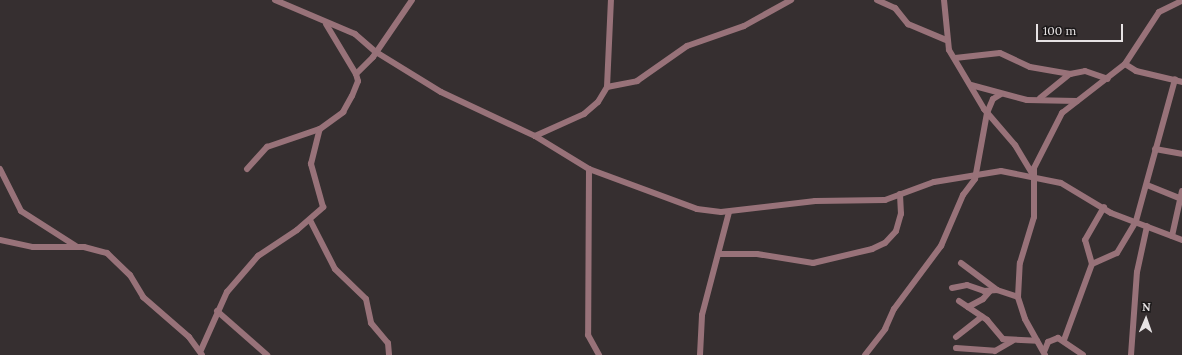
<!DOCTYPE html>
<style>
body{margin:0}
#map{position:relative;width:1182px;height:355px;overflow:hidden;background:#362f30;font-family:Lora,serif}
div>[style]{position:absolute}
.minor>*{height:6px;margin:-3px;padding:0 3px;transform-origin:3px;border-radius:3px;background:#987279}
span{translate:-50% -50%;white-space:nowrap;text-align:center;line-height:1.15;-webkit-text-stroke:3.5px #1b1819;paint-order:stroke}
.north{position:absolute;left:1126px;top:299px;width:40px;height:40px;-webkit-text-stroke:3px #1b1819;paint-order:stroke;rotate:2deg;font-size:11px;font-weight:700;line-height:16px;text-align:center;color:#e7e3e4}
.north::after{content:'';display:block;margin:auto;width:14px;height:18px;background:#e7e3e4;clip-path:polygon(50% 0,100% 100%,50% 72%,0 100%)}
.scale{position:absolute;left:1036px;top:24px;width:87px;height:18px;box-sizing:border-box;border:2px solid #e7e3e4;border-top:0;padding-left:5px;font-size:12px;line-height:14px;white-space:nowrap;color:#e7e3e4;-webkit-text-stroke:3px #1b1819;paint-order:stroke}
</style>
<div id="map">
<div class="minor">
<div style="left:275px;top:0;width:87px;rotate:23deg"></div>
<div style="left:355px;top:34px;width:28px;rotate:41deg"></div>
<div style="left:376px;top:52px;width:76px;rotate:31.6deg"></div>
<div style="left:441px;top:92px;width:104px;rotate:25.1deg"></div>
<div style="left:535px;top:136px;width:63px;rotate:31.4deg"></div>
<div style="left:589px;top:169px;width:115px;rotate:20.3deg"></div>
<div style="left:697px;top:209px;width:24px;rotate:7deg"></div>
<div style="left:721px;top:212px;width:95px;rotate:-6.7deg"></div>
<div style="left:815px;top:201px;width:70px;rotate:-0.8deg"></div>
<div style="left:885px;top:200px;width:52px;rotate:-20.2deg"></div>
<div style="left:934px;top:182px;width:68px;rotate:-9.3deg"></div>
<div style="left:1001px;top:171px;width:61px;rotate:11.3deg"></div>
<div style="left:1061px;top:183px;width:58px;rotate:31deg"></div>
<div style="left:1111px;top:213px;width:76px;rotate:20.8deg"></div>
<div style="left:877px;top:0;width:20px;rotate:24deg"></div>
<div style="left:895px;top:8px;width:21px;rotate:51deg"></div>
<div style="left:908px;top:24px;width:41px;rotate:22.8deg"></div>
<div style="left:944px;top:0;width:50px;rotate:84.3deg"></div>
<div style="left:949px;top:50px;width:69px;rotate:59.3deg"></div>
<div style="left:984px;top:109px;width:48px;rotate:49.3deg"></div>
<div style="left:1015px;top:145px;width:33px;rotate:59deg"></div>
<div style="left:955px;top:58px;width:45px;rotate:-6.3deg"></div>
<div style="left:1000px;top:53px;width:33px;rotate:25deg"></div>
<div style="left:1030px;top:67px;width:41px;rotate:9.9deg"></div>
<div style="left:1125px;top:64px;width:13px;rotate:32deg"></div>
<div style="left:1136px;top:71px;width:47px;rotate:13.4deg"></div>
<div style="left:356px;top:74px;width:24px;rotate:-45deg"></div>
<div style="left:373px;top:57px;width:69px;rotate:-55.6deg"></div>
<div style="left:971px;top:85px;width:58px;rotate:15deg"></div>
<div style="left:1027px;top:100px;width:50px;rotate:1.1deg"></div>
<div style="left:607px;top:87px;width:31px;rotate:-11deg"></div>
<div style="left:637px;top:81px;width:61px;rotate:-35deg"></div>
<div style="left:687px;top:46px;width:60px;rotate:-19.3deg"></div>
<div style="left:744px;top:26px;width:54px;rotate:-29deg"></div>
<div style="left:1040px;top:98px;width:38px;rotate:-39deg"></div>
<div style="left:1070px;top:74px;width:15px;rotate:-11deg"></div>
<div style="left:1085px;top:71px;width:24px;rotate:19deg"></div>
<div style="left:535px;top:136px;width:54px;rotate:-24.2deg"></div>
<div style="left:584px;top:114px;width:18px;rotate:-41deg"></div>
<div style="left:598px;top:102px;width:17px;rotate:-59deg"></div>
<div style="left:607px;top:87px;width:87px;rotate:-87.4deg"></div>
<div style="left:1155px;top:149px;width:27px;rotate:10deg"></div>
<div style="left:0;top:169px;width:47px;rotate:63.4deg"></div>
<div style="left:21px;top:211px;width:65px;rotate:32.5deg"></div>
<div style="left:247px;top:169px;width:30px;rotate:-48deg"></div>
<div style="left:267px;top:147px;width:56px;rotate:-18.8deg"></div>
<div style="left:320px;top:129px;width:29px;rotate:-36deg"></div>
<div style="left:343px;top:112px;width:18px;rotate:-61deg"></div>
<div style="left:352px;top:96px;width:16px;rotate:-68deg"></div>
<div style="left:358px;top:81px;width:7px;rotate:-106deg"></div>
<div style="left:356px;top:74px;width:58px;rotate:-121deg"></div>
<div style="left:589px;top:169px;width:166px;rotate:90.3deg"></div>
<div style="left:588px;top:335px;width:23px;rotate:61deg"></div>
<div style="left:1147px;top:185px;width:35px;rotate:22deg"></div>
<div style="left:310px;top:220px;width:55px;rotate:63deg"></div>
<div style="left:335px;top:269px;width:43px;rotate:44.1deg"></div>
<div style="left:366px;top:299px;width:25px;rotate:78deg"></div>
<div style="left:371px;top:323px;width:26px;rotate:50deg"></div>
<div style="left:388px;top:343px;width:12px;rotate:85deg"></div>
<div style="left:1172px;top:236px;width:46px;rotate:-77.5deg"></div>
<div style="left:0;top:240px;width:34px;rotate:12deg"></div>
<div style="left:33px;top:247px;width:51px"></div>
<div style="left:84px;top:247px;width:24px;rotate:15deg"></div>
<div style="left:107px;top:253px;width:32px;rotate:44deg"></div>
<div style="left:130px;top:275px;width:26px;rotate:59deg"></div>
<div style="left:143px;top:297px;width:61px;rotate:41deg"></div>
<div style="left:189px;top:337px;width:22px;rotate:54deg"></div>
<div style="left:719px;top:254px;width:38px"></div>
<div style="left:757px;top:254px;width:57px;rotate:9.1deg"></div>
<div style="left:813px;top:263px;width:61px;rotate:-13.3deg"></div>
<div style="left:872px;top:249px;width:14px;rotate:-25deg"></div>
<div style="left:885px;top:243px;width:16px;rotate:-47deg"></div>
<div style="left:896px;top:231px;width:18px;rotate:-74deg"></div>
<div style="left:901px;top:214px;width:20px;rotate:-93deg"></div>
<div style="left:961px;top:263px;width:45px;rotate:36.9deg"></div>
<div style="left:997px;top:290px;width:22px;rotate:18deg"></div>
<div style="left:1092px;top:264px;width:25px;rotate:-106deg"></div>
<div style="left:1085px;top:240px;width:38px;rotate:-60deg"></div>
<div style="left:952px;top:288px;width:15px;rotate:-11deg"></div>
<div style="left:967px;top:285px;width:18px;rotate:19deg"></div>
<div style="left:984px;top:291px;width:13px;rotate:-4deg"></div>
<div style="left:959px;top:301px;width:34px;rotate:34deg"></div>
<div style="left:987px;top:320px;width:25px;rotate:50deg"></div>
<div style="left:1003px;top:339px;width:34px;rotate:3deg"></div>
<div style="left:968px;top:307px;width:17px;rotate:-28deg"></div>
<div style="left:983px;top:299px;width:11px;rotate:-49deg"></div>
<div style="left:217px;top:311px;width:67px;rotate:41.3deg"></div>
<div style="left:956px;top:337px;width:33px;rotate:-38deg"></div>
<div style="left:1064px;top:340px;width:81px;rotate:-69.8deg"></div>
<div style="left:1092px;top:264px;width:27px;rotate:-24deg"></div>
<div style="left:1117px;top:253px;width:37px;rotate:-59deg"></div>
<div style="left:1136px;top:221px;width:147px;rotate:-74.6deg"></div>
<div style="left:956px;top:348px;width:39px;rotate:4deg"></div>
<div style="left:995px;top:351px;width:20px;rotate:-30deg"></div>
<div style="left:201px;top:350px;width:64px;rotate:-65.9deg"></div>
<div style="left:227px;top:292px;width:48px;rotate:-49.3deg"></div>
<div style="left:258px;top:256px;width:47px;rotate:-33.7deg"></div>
<div style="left:297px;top:230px;width:35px;rotate:-41deg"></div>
<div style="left:323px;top:207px;width:45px;rotate:-105.6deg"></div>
<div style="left:311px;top:164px;width:36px;rotate:-76deg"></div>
<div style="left:1044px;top:352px;width:11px;rotate:-68deg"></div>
<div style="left:1048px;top:342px;width:11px;rotate:-22deg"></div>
<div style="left:1058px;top:338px;width:30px;rotate:34deg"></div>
<div style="left:700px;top:355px;width:40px;rotate:-87.1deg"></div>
<div style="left:702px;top:315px;width:106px;rotate:-75.3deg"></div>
<div style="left:865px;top:355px;width:33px;rotate:-52deg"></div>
<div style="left:885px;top:329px;width:22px;rotate:-66deg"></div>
<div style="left:894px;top:309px;width:79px;rotate:-53.3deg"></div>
<div style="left:941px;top:246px;width:56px;rotate:-66.7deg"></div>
<div style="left:963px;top:195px;width:20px;rotate:-53deg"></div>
<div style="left:975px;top:179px;width:67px;rotate:-79.7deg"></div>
<div style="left:987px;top:113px;width:15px;rotate:-67deg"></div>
<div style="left:993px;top:99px;width:9px;rotate:-32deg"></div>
<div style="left:1045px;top:355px;width:41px;rotate:-119.1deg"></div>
<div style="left:1025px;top:319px;width:23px;rotate:-108deg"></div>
<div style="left:1018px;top:297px;width:34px;rotate:-87deg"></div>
<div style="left:1020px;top:263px;width:48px;rotate:-73.1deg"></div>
<div style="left:1034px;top:217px;width:49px;rotate:-90deg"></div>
<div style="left:1034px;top:168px;width:62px;rotate:-63deg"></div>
<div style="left:1062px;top:113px;width:80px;rotate:-37.9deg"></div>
<div style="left:1125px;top:64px;width:62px;rotate:-56.8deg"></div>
<div style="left:1159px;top:12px;width:25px;rotate:-26deg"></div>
<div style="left:1131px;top:355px;width:83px;rotate:-85.9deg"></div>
<div style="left:1137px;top:272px;width:47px;rotate:-77.7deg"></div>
</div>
<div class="north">N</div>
<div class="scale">100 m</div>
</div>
